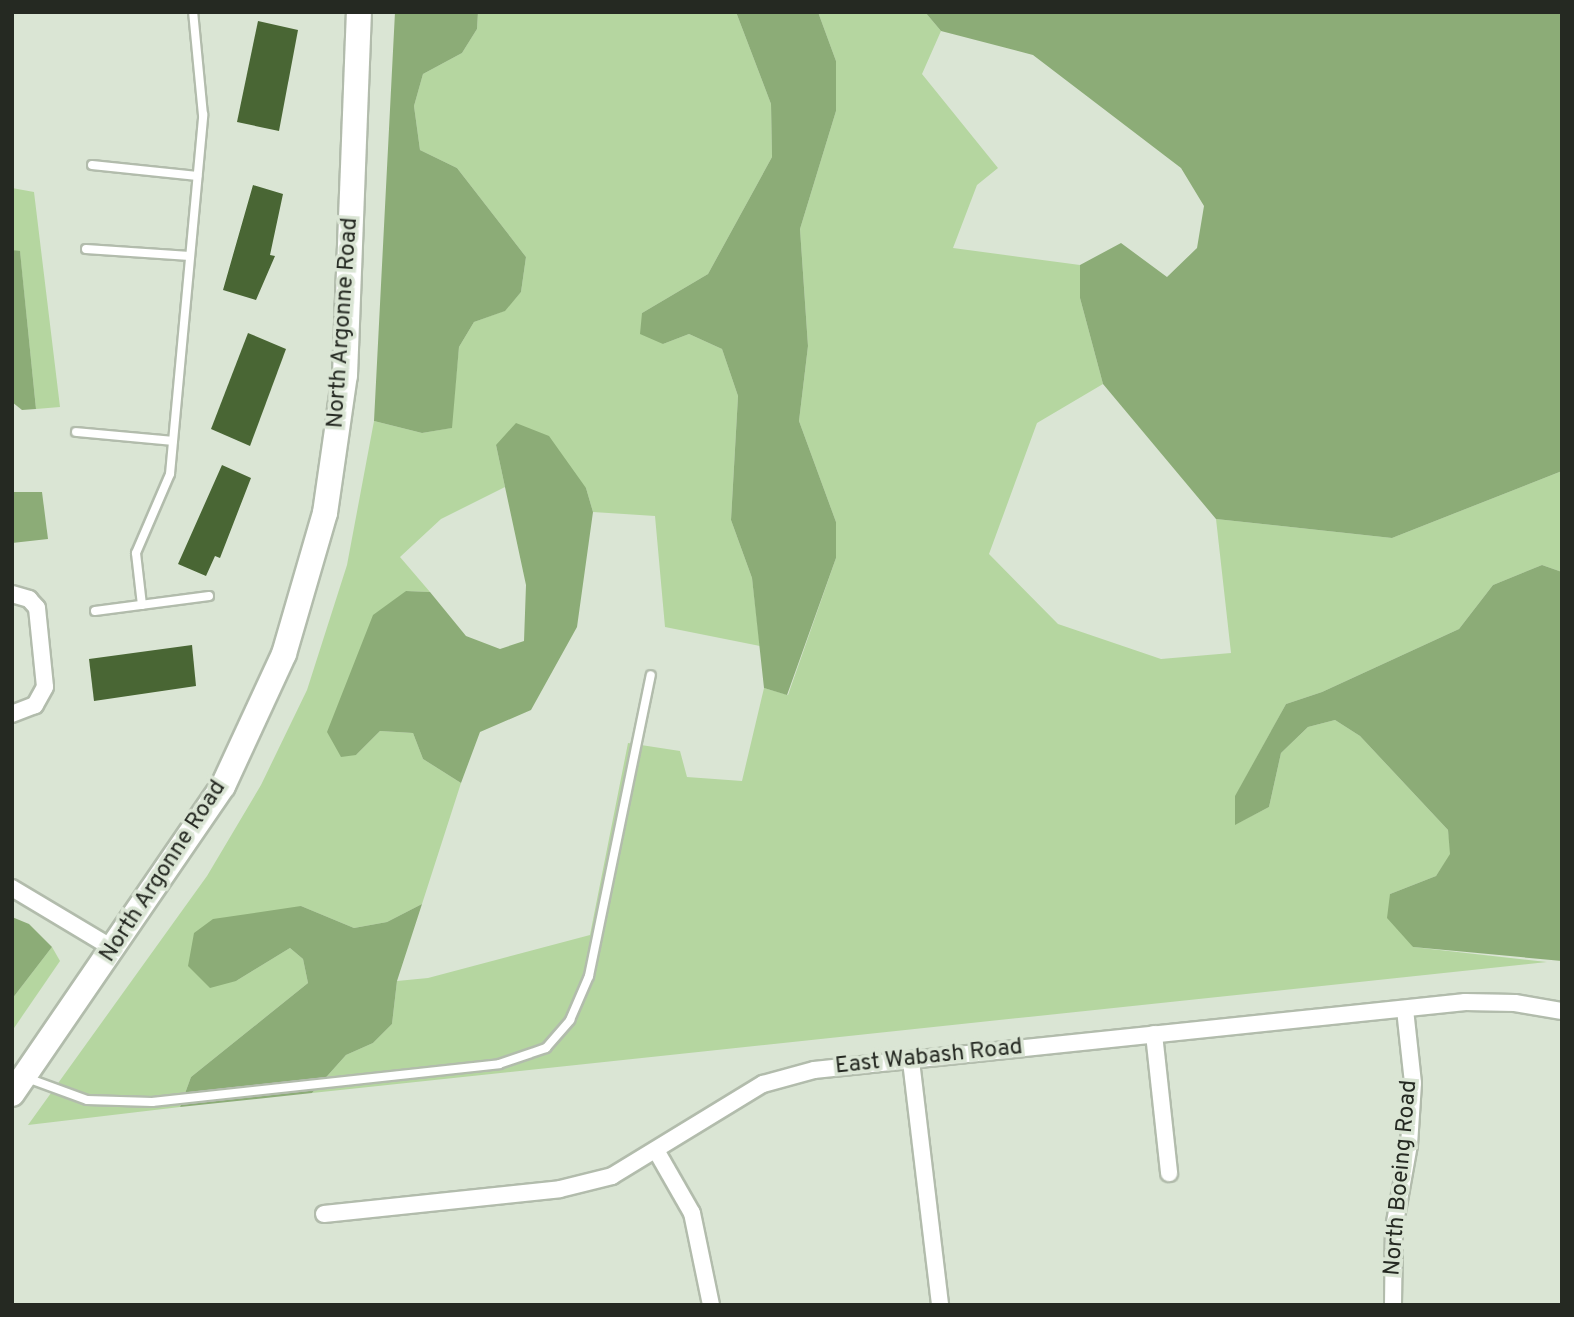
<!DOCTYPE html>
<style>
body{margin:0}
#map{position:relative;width:1574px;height:1317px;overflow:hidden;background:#dae5d4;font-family:Overpass,sans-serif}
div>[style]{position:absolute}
.green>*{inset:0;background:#b5d6a0}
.forest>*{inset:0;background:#8cac77}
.building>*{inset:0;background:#496634}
.roads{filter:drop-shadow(2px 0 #b2bcac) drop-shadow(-2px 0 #b2bcac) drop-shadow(0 2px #b2bcac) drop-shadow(0 -2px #b2bcac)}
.lane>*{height:8px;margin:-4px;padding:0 4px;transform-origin:4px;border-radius:4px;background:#fff}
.street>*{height:16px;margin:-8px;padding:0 8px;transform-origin:8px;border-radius:8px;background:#fff}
.primary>*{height:24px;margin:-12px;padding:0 12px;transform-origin:12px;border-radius:12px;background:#fff}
span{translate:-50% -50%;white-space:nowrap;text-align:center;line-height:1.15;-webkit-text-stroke:7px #dae5d4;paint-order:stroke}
.street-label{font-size:23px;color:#252922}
.frame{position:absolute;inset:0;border:14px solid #252922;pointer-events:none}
</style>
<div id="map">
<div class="green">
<div style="clip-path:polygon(478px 12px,736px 12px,771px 104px,772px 157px,708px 274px,642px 313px,663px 344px,689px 334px,722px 349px,738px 396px,731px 520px,752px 578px,760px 646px,665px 627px,655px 516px,593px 512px,586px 488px,496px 445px,505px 487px,441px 519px,400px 557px,430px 592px,406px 591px,356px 755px,380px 731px,413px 733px,423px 759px,461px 783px,422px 904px,387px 922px,354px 928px,301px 906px,236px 981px,290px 948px,303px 959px,308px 983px,191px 1077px,180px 1107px,28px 1125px,207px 876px,261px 785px,307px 690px,347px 565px,374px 421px,422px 433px,451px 428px,459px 347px,474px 322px,504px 311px,521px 292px,526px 257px,457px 168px,420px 150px,414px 106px,423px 74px,462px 53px,477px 29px)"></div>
<div style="clip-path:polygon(818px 12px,925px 12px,941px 31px,922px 74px,998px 168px,977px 185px,953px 248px,1080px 265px,1080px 298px,1103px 384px,1037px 423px,989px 554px,1058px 624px,1161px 659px,1231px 653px,1216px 519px,1392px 538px,1562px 471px,1562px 572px,1542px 565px,1493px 585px,1459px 629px,1322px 692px,1286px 704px,1235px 797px,1236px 824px,1269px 807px,1281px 753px,1308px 727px,1335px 720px,1360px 736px,1448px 830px,1451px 854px,1436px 876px,1390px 894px,1413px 947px,1547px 962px,312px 1093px,346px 1055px,373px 1043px,392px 1024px,397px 981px,428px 978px,590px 935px,628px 743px,680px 751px,687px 777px,742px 781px,764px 688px,788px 695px,836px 558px,836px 522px,799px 421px,808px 346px,800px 229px,836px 111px,836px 61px)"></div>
<div style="clip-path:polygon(12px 188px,34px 192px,60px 407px,36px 409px,20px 252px,12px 250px)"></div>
<div style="clip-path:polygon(52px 947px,60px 961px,12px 1031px,12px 999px)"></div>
</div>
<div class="forest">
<div style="clip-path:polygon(395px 12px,478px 12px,477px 29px,462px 53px,423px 74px,414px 106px,420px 150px,457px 168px,526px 257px,521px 292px,505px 311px,474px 322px,459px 347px,452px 428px,422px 433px,374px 421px)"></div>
<div style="clip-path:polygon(736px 12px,818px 12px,836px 61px,836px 111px,800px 229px,808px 346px,799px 421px,836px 522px,836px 558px,787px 695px,764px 688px,752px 578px,731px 520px,738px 396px,722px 349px,689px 334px,663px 344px,640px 334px,642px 313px,708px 274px,772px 157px,771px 104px)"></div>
<div style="clip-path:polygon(925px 12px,1562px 12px,1562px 471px,1392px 538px,1216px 519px,1103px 384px,1080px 298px,1080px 265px,1121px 243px,1167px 277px,1197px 248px,1204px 206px,1181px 168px,1033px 55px,941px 31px)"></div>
<div style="clip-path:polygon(12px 250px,20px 251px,36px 409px,22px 410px,12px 402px)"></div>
<div style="clip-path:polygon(516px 423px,549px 436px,586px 488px,593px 512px,577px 627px,531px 710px,480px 732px,461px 783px,423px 759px,413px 733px,380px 731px,356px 755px,341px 757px,327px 732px,373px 615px,406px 591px,430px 592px,466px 636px,500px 649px,524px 641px,526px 585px,496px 445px)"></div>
<div style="clip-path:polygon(12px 492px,42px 492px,48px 539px,12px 543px)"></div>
<div style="clip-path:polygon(1542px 565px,1562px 572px,1562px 961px,1413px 947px,1387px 918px,1390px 894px,1436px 876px,1450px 854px,1448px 830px,1360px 736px,1335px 720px,1308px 727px,1281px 753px,1269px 807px,1235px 825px,1235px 796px,1286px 704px,1322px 692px,1459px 629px,1493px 585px)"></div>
<div style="clip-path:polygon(422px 904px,397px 981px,392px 1024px,373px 1043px,346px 1055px,312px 1093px,180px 1107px,191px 1077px,308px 983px,303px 959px,290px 948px,236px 981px,210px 988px,188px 966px,194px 933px,213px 919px,301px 906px,354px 928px,387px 922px)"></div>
<div style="clip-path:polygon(12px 917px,29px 924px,52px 947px,12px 999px)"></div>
</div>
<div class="building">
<div style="clip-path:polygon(258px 21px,298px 30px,279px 131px,237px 122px)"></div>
<div style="clip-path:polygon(253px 185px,283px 194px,270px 255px,275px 256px,256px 300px,223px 290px)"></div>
<div style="clip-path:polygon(248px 333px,286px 349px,250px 446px,211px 429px)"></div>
<div style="clip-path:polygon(222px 465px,251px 478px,220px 558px,215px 556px,206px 576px,178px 564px)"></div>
<div style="clip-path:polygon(192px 645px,196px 686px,94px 701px,89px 659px)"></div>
</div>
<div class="roads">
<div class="lane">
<div style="left:92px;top:165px;width:106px;rotate:6deg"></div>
<div style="left:86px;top:249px;width:104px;rotate:3.9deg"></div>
<div style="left:76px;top:432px;width:97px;rotate:5.3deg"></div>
<div style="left:142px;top:605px;width:52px;rotate:-96.6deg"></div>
<div style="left:136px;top:553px;width:86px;rotate:-66.7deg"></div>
<div style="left:170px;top:474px;width:361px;rotate:-84.7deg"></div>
<div style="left:203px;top:115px;width:103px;rotate:-95.5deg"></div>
<div style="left:95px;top:611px;width:115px;rotate:-7.5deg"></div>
<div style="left:27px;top:1078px;width:64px;rotate:20.1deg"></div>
<div style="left:87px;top:1100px;width:65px;rotate:1.8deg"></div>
<div style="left:152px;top:1102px;width:349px;rotate:-6.2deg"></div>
<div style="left:499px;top:1064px;width:50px;rotate:-18.8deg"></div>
<div style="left:546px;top:1048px;width:37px;rotate:-49deg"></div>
<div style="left:570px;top:1020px;width:48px;rotate:-66.6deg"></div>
<div style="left:589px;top:976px;width:307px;rotate:-78.4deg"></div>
</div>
<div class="street">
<div style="left:12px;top:594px;width:18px;rotate:16deg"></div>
<div style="left:29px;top:599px;width:12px;rotate:48deg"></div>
<div style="left:37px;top:608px;width:79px;rotate:84.2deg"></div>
<div style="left:45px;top:687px;width:21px;rotate:119deg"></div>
<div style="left:35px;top:705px;width:25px;rotate:159deg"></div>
<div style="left:12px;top:888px;width:119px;rotate:30.9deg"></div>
<div style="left:1154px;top:1034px;width:140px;rotate:83.8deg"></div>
<div style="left:911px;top:1061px;width:246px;rotate:83.2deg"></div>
<div style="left:657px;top:1152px;width:70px;rotate:60.2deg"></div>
<div style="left:692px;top:1213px;width:94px;rotate:78.3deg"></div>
<div style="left:324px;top:1214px;width:237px;rotate:-6deg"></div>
<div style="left:560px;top:1189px;width:54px;rotate:-14deg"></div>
<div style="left:612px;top:1176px;width:177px;rotate:-31.4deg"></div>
<div style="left:763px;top:1084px;width:53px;rotate:-15.4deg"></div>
<div style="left:814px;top:1070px;width:655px;rotate:-5.96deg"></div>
<div style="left:1465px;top:1002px;width:50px;rotate:1.1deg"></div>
<div style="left:1515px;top:1003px;width:48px;rotate:9.7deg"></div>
<div style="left:1393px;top:1305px;width:77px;rotate:-89.3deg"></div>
<div style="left:1394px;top:1228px;width:84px;rotate:-79.8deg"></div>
<div style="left:1409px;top:1145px;width:62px;rotate:-86.3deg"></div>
<div style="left:1413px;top:1083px;width:74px;rotate:-96.2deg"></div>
</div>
<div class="primary">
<div style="left:12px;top:1094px;width:373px;rotate:-55.6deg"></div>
<div style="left:223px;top:786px;width:145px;rotate:-65.2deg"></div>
<div style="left:284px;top:654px;width:147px;rotate:-73.8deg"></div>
<div style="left:325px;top:513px;width:139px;rotate:-81.8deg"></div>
<div style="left:345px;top:375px;width:363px;rotate:-87.8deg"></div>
</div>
</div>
<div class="street-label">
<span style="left:344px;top:323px;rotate:-86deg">North Argonne Road</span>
<span style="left:164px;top:872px;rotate:-57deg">North Argonne Road</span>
<span style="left:929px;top:1058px;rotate:-6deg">East Wabash Road</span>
<span style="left:1402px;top:1178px;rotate:-85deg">North Boeing Road</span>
</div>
<div class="frame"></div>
</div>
